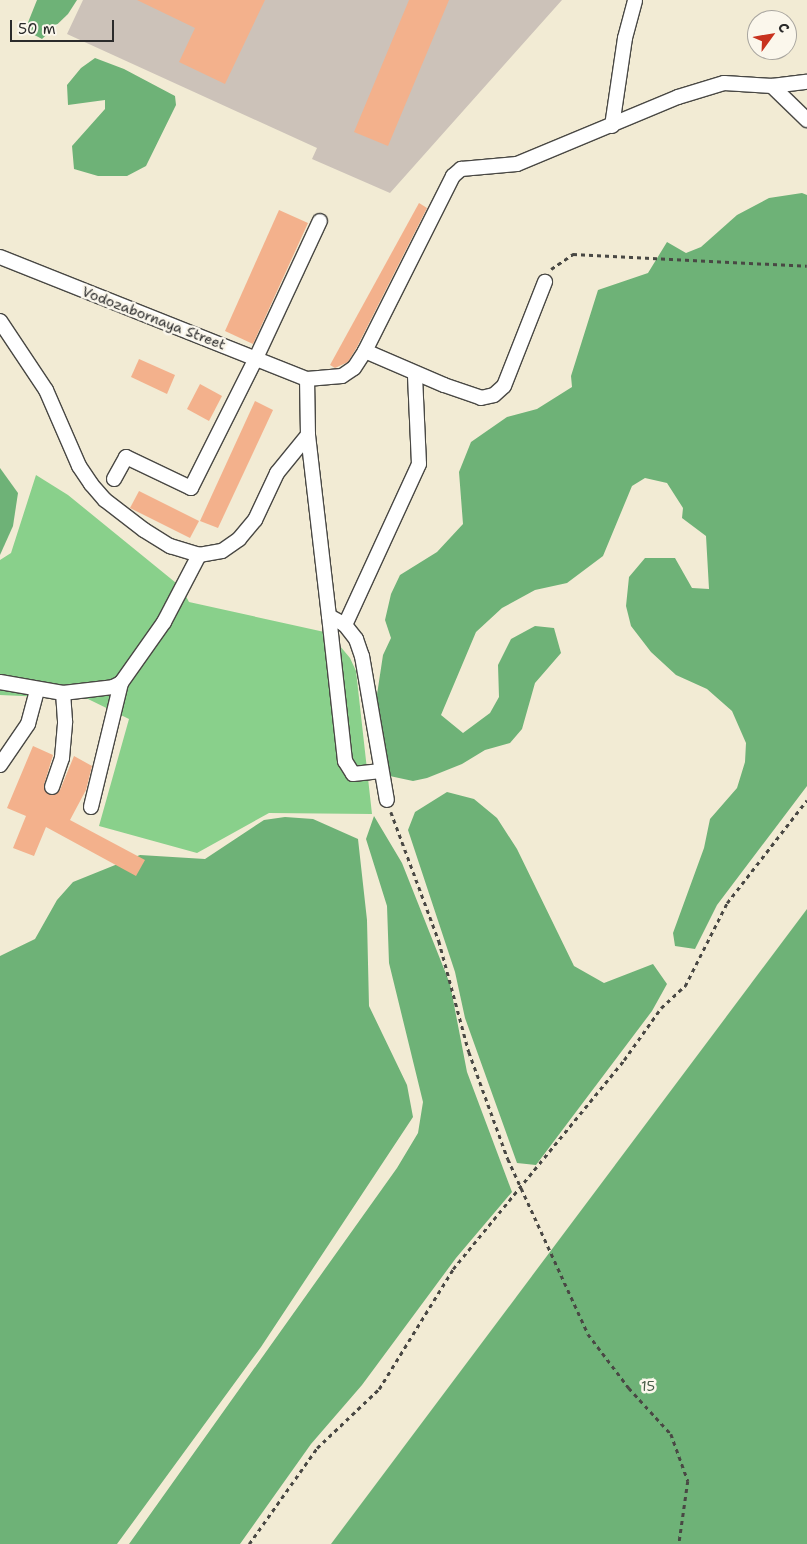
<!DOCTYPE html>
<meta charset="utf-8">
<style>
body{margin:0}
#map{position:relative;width:807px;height:1544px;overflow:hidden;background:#f2ebd4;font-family:"Shantell Sans",sans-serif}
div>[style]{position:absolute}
.industrial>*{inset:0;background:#ccc2b9}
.green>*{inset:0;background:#89d08b}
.forest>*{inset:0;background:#6eb277}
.building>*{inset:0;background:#f3b18c}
.path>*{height:2.5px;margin-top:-1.25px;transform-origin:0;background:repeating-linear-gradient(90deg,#494844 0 4px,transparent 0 8px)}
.roads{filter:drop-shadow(1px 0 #494844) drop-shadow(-1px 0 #494844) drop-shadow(0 1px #494844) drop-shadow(0 -1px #494844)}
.minor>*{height:14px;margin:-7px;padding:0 7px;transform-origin:7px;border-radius:7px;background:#fff}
span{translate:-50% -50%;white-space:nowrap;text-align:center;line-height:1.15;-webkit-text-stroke:5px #fbf7ec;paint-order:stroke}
.street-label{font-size:14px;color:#2b2b2b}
.park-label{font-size:14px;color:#475d48}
.north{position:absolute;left:747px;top:10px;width:50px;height:50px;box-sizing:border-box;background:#fbf7ec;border:1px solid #a8a59f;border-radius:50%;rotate:58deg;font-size:14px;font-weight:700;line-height:20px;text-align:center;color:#2b2b2b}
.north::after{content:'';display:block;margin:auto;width:18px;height:22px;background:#c8321e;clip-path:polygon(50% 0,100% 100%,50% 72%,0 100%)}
.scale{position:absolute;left:10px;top:20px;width:104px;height:22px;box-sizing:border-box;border:2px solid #2b2b2b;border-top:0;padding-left:6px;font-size:15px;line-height:18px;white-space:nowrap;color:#2b2b2b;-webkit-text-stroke:4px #fbf7ec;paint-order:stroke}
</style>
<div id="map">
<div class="industrial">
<div style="clip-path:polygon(83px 0,562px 0,390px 193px,312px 159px,317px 148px,67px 34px)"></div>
</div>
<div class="green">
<div style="clip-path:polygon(36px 475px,68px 495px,181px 587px,189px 602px,329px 633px,350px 658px,356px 671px,372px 814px,269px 813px,197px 853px,99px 826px,129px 719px,88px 699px,0 695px,0 560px,11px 553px)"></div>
</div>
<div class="forest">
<div style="clip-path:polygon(37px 0,77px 0,68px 14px,42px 39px,25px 30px)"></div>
<div style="clip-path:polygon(95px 58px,124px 69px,175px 96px,176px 105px,146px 166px,127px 176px,98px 176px,74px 169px,72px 146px,105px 109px,105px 100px,68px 105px,67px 85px,81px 68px)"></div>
<div style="clip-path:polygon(802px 193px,807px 195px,807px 786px,717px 905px,695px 949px,675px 946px,673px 933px,704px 848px,710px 819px,737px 788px,745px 762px,746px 743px,732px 711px,707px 689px,676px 675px,651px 652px,631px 626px,626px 606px,629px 577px,645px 558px,675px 558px,692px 588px,709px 589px,706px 536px,682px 518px,683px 508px,667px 483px,645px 478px,632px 486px,603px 556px,567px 583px,535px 590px,502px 608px,476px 632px,441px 715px,463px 733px,490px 713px,499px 697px,498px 665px,511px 639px,535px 626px,554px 628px,561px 653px,535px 683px,522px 729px,510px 743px,485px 750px,462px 764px,427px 778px,413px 781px,385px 775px,373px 721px,383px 655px,391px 638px,385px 620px,391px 594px,400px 575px,437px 552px,463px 524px,459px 472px,471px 442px,507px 417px,537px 409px,572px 387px,571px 376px,598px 290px,648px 273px,667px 242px,686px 253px,701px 247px,737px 215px,769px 198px)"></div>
<div style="clip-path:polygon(0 468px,18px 493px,13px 526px,0 555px)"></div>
<div style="clip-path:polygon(447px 792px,474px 799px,497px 818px,517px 849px,574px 966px,604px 983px,653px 964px,667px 984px,652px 1011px,536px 1165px,517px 1163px,465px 1018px,455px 972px,408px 830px,415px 812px)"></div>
<div style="clip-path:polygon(374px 816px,402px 863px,450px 984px,467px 1072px,512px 1192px,456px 1258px,362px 1385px,311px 1444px,240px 1544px,129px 1544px,397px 1168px,418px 1133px,423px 1102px,389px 963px,387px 906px,366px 839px)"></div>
<div style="clip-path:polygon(285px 817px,313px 819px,358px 839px,367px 920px,369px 1006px,407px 1085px,413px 1117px,261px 1347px,117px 1544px,0 1544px,0 956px,35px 939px,57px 900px,73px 882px,140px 855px,205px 859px,264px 820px)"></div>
<div style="clip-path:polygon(807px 909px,807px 1544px,331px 1544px)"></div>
</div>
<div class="building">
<div style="clip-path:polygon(137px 0,265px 0,225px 84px,179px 62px,195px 28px)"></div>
<div style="clip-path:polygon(409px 0,449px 0,388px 146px,354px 132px)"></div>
<div style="clip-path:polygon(419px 203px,427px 208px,357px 347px,348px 362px,335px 368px,330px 365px)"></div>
<div style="clip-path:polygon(279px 210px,308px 223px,253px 344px,225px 331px)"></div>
<div style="clip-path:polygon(139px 359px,175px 375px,167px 394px,131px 377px)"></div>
<div style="clip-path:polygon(200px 384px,222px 396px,209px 421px,187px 409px)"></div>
<div style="clip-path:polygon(255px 401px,273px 410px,218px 528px,200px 521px)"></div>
<div style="clip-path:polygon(139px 491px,199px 521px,190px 538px,130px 508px)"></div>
<div style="clip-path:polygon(33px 746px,53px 755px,44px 785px,50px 795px,60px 790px,74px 756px,92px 766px,86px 790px,70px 820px,145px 860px,136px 876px,46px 827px,34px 856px,13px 848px,26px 816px,7px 808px)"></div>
</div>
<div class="path">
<div style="left:551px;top:269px;width:27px;rotate:-34deg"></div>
<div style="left:573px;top:254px;width:234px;rotate:2.9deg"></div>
<div style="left:391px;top:812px;width:138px;rotate:69.6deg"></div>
<div style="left:439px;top:941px;width:115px;rotate:74.9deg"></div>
<div style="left:469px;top:1052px;width:114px;rotate:70deg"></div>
<div style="left:508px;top:1159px;width:192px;rotate:65.4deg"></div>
<div style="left:588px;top:1334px;width:68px;rotate:52.8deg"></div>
<div style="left:629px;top:1388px;width:62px;rotate:47.6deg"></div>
<div style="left:671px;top:1434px;width:50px;rotate:70.1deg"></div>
<div style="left:688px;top:1481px;width:64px;rotate:98.1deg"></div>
<div style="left:249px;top:1544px;width:118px;rotate:-54.7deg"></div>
<div style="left:317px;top:1448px;width:86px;rotate:-43.6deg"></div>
<div style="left:379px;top:1389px;width:141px;rotate:-58.3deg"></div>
<div style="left:453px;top:1269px;width:270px;rotate:-50.7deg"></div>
<div style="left:624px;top:1060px;width:64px;rotate:-54.6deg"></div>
<div style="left:661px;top:1008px;width:33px;rotate:-43deg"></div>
<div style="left:685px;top:986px;width:93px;rotate:-63.2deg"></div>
<div style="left:727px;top:903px;width:130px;rotate:-52.2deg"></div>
</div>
<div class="roads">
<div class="minor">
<div style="left:772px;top:86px;width:49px;rotate:44.2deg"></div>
<div style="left:612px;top:126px;width:89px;rotate:-81.6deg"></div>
<div style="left:625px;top:38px;width:39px;rotate:-75deg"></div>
<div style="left:0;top:257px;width:330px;rotate:21.7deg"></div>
<div style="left:307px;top:379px;width:35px;rotate:-5deg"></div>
<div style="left:342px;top:376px;width:14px;rotate:-34deg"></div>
<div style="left:354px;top:368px;width:20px;rotate:-57deg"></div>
<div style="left:365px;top:351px;width:196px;rotate:-63.3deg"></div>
<div style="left:453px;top:176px;width:11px;rotate:-41deg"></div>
<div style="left:461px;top:169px;width:56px;rotate:-5.1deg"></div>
<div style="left:517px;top:164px;width:174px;rotate:-22.6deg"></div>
<div style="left:678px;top:97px;width:48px;rotate:-16.9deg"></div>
<div style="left:724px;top:83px;width:48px;rotate:3.6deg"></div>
<div style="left:772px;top:86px;width:35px;rotate:-7deg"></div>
<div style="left:0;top:321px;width:83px;rotate:56.3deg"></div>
<div style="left:46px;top:390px;width:83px;rotate:66.5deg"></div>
<div style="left:79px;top:466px;width:22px;rotate:56deg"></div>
<div style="left:91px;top:484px;width:21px;rotate:49deg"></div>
<div style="left:105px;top:500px;width:49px;rotate:37.6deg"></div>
<div style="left:144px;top:530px;width:31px;rotate:32deg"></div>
<div style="left:170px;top:546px;width:30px;rotate:17deg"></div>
<div style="left:199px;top:555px;width:23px;rotate:-10deg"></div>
<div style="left:222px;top:551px;width:21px;rotate:-35deg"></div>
<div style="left:239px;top:539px;width:25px;rotate:-50deg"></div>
<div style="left:255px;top:520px;width:52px;rotate:-64.9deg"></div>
<div style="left:277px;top:473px;width:49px;rotate:-50.8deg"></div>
<div style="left:308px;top:435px;width:56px;rotate:-91deg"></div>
<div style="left:365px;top:351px;width:86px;rotate:23.3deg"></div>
<div style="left:444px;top:385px;width:39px;rotate:19deg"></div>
<div style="left:481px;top:398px;width:13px;rotate:-13deg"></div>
<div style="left:494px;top:395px;width:13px;rotate:-42deg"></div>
<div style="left:504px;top:386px;width:112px;rotate:-68.5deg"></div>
<div style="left:308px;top:435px;width:182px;rotate:83.4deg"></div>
<div style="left:329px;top:616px;width:18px;rotate:29deg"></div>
<div style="left:345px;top:625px;width:18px;rotate:52deg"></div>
<div style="left:356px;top:639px;width:18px;rotate:71deg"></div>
<div style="left:362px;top:656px;width:146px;rotate:80.2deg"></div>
<div style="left:114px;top:479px;width:25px;rotate:-61deg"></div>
<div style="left:126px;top:457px;width:72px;rotate:25.5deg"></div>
<div style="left:191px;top:488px;width:145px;rotate:-63.4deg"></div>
<div style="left:256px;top:358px;width:151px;rotate:-65deg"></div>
<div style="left:329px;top:616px;width:146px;rotate:83.7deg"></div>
<div style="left:345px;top:761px;width:15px;rotate:58deg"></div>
<div style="left:353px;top:774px;width:28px;rotate:-6deg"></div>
<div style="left:345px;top:625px;width:177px;rotate:-65.3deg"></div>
<div style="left:419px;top:464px;width:89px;rotate:-92.6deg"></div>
<div style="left:0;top:682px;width:64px;rotate:9.9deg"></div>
<div style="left:63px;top:693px;width:50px;rotate:-6.8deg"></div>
<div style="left:113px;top:687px;width:9px;rotate:-27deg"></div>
<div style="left:121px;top:683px;width:75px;rotate:-54.8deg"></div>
<div style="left:164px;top:622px;width:76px;rotate:-62.4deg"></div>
<div style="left:0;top:765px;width:50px;rotate:-55.7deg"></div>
<div style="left:28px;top:724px;width:35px;rotate:-75deg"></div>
<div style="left:52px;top:787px;width:31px;rotate:-71deg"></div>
<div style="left:62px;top:758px;width:37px;rotate:-85deg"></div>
<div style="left:65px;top:721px;width:28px;rotate:-94deg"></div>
<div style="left:91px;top:807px;width:128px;rotate:-76.4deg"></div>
</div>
</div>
<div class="street-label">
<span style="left:154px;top:318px;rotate:21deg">Vodozabornaya Street</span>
</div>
<div class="park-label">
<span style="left:648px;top:1386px">15</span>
</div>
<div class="north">С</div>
<div class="scale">50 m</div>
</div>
